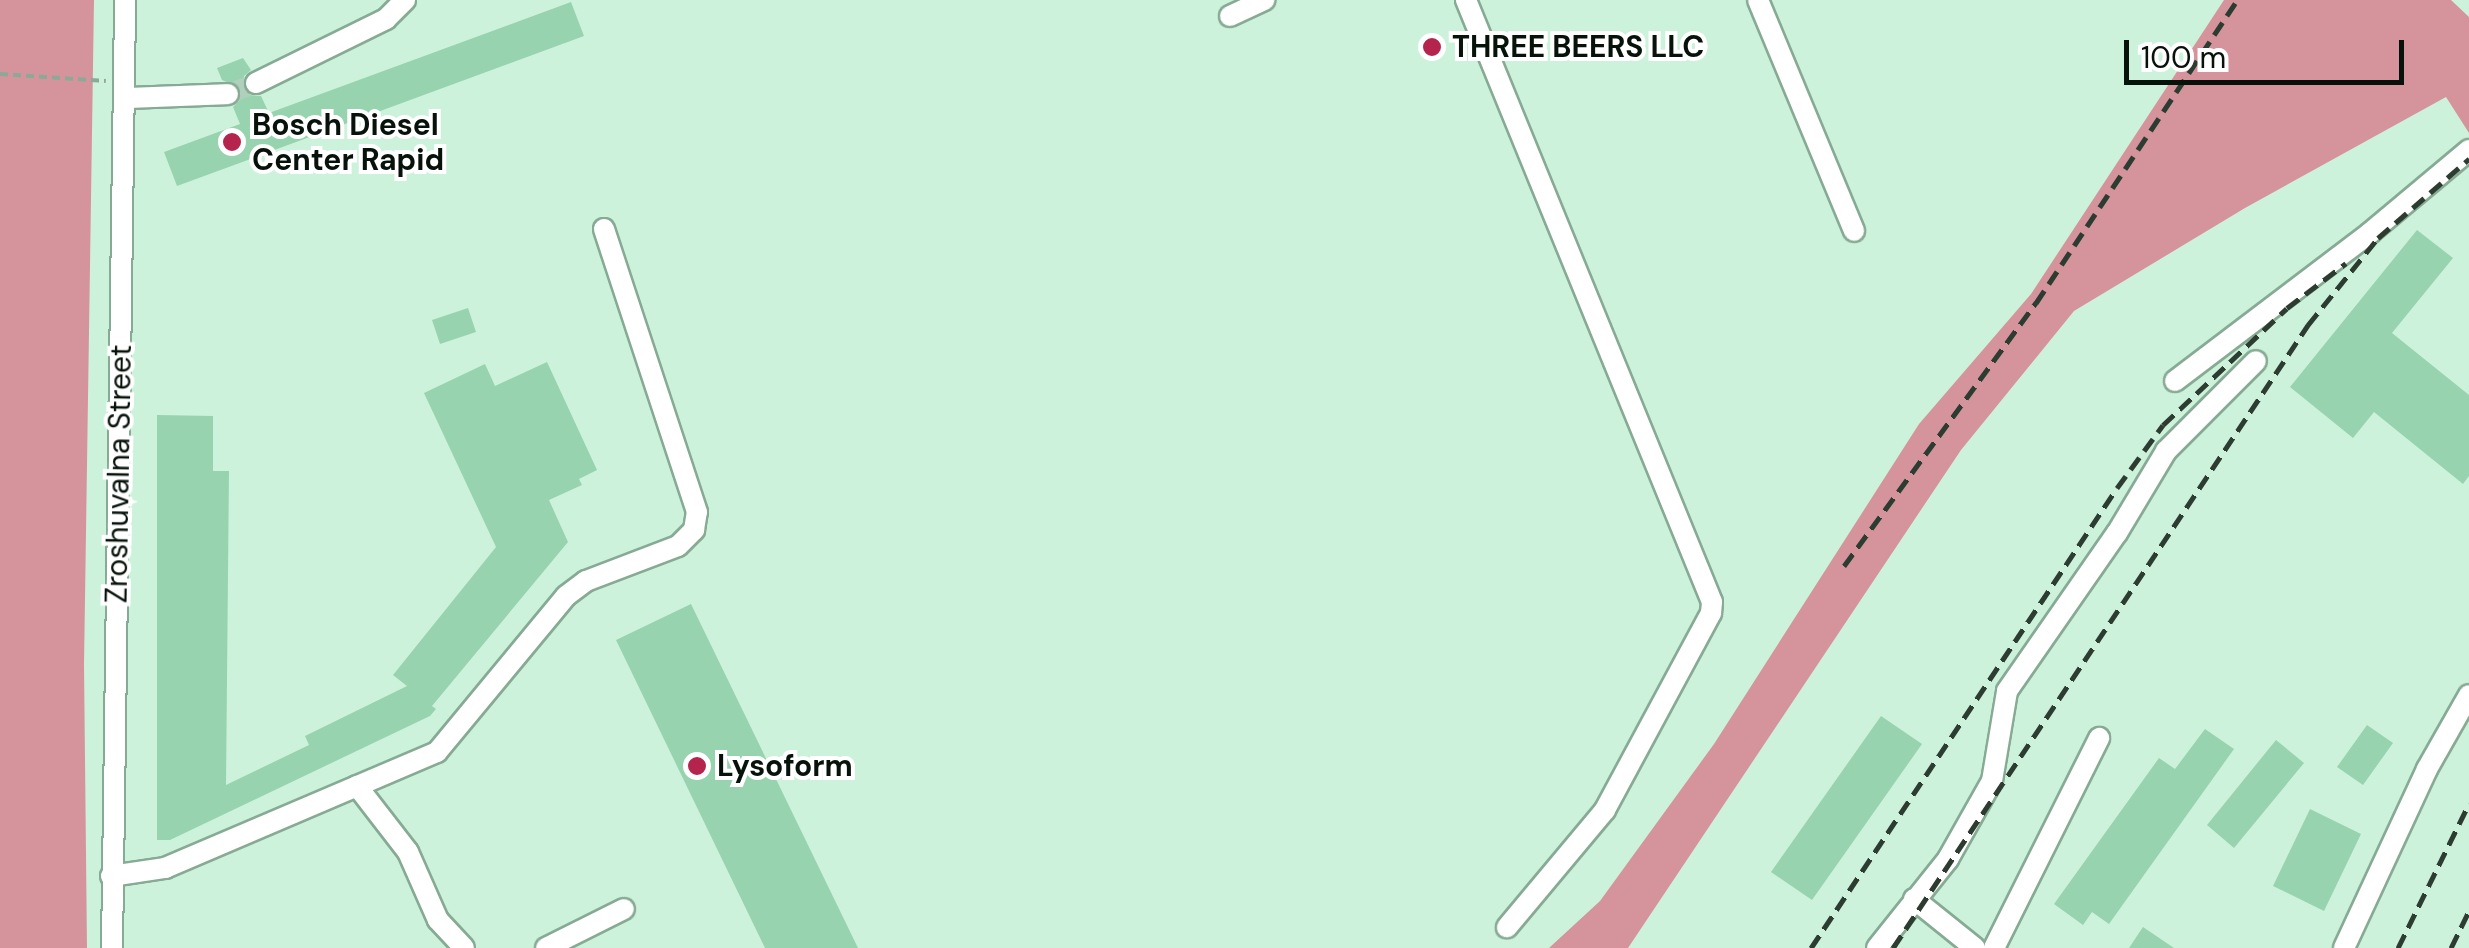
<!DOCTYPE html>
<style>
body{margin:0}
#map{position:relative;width:2469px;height:948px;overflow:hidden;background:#cdf2db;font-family:"DM Sans",sans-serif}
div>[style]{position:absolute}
.forest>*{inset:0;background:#d5949c}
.building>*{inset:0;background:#97d3ae}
.minor-tunnel>*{height:20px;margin-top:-10px;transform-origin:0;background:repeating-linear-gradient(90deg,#afd0bc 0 20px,transparent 0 30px)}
.path>*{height:4px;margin-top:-2px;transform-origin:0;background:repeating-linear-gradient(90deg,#8ca896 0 8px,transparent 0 13px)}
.roads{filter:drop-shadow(2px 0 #87aa94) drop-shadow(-2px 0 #87aa94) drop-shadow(0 2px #87aa94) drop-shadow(0 -2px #87aa94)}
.minor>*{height:20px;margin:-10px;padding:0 10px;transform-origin:10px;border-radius:10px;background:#fff}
.rail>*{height:5px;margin-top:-2.5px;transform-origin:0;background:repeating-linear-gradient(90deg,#2c3c31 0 15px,transparent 0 23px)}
.dots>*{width:28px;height:28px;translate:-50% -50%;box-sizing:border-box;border:5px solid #fff;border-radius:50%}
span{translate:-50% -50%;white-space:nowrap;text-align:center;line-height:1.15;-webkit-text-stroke:8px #fff;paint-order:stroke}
.poi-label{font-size:30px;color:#06120a;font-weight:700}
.left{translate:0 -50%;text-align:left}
.street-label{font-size:30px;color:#06120a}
.scale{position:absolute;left:2124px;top:40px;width:280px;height:45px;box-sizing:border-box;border:5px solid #06120a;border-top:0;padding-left:12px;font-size:30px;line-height:35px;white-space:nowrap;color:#06120a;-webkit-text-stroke:8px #fff;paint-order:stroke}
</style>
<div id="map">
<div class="forest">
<div style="clip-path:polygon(0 0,94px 0,84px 665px,87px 948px,0 948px)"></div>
<div style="clip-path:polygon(2224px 0,2451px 0,2469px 17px,2469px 133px,2446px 97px,2245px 208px,2074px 311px,1961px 450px,1628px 948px,1549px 948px,1600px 901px,1714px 744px,1919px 424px,2031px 294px)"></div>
</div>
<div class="building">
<div style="clip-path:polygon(571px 2px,584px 36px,177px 186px,164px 152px,240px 124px,233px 107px,240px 100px,240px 88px,222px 80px,217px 68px,243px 58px,251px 70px,244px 76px,243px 88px,249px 95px,261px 96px,269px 113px)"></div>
<div style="clip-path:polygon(2417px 230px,2453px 258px,2392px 333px,2469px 395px,2469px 476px,2463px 484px,2374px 412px,2353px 438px,2290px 387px)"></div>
<div style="clip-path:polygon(468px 308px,476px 332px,440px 344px,432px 320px)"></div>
<div style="clip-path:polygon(547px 362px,597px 470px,579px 479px,582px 485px,549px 500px,568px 542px,432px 706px,436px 709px,430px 716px,170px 840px,157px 840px,157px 415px,213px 416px,213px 471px,229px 471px,226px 785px,309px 745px,305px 736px,407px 686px,393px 675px,496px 547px,424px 393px,485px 364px,495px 386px)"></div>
<div style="clip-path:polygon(691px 604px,858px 948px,765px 948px,616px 640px)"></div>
<div style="clip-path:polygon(1881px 716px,1922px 744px,1812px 900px,1771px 872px)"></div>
<div style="clip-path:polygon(2367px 725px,2393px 743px,2363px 785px,2337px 767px)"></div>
<div style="clip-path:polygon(2205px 729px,2234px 749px,2109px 924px,2092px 912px,2083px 925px,2054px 904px,2159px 758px,2175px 769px)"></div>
<div style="clip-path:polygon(2276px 740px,2304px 763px,2234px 848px,2207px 825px)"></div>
<div style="clip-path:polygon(2310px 809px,2361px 834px,2324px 911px,2273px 886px)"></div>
<div style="clip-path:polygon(2143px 927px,2174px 948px,2129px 948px)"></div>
</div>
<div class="minor-tunnel">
<div style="left:228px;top:94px;width:30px;rotate:-21deg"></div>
</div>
<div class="path">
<div style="left:0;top:74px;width:106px;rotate:3.8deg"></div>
</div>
<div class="roads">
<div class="minor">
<div style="left:1466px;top:0;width:650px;rotate:67.77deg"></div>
<div style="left:1712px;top:602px;width:11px;rotate:95deg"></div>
<div style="left:1711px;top:613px;width:224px;rotate:118.3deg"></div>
<div style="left:1605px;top:810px;width:153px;rotate:129.9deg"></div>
<div style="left:1758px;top:0;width:250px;rotate:67.4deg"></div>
<div style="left:1230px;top:16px;width:38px;rotate:-25deg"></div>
<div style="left:256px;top:83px;width:145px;rotate:-26.2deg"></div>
<div style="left:386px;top:19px;width:27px;rotate:-45deg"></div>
<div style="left:125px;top:98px;width:103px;rotate:-2.2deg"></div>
<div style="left:2175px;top:381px;width:246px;rotate:-37.2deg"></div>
<div style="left:2371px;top:232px;width:128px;rotate:-39.9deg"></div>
<div style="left:357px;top:786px;width:83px;rotate:52.3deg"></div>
<div style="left:408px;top:852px;width:74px;rotate:66.2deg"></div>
<div style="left:438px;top:920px;width:38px;rotate:47deg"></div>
<div style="left:111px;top:876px;width:55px;rotate:-8.4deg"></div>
<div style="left:165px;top:868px;width:296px;rotate:-23.1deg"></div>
<div style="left:437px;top:752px;width:202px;rotate:-50.4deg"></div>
<div style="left:566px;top:596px;width:25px;rotate:-37deg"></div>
<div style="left:586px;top:581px;width:98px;rotate:-20.8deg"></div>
<div style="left:678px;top:546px;width:23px;rotate:-45deg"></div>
<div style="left:694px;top:530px;width:18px;rotate:-81deg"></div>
<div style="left:697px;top:512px;width:298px;rotate:-108.2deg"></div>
<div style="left:1914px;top:899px;width:78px;rotate:38.8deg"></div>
<div style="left:112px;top:948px;width:948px;rotate:-89.21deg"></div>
<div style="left:546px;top:948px;width:87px;rotate:-26.6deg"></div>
<div style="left:1877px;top:948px;width:114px;rotate:-51.4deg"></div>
<div style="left:1948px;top:859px;width:90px;rotate:-60.6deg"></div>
<div style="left:1992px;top:781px;width:91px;rotate:-80.5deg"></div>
<div style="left:2007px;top:691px;width:193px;rotate:-55.2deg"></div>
<div style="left:2117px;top:533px;width:96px;rotate:-59.1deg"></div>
<div style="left:2166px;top:451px;width:127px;rotate:-45deg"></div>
<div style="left:1994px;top:948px;width:235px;rotate:-63.4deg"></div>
<div style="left:2344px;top:948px;width:197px;rotate:-65.1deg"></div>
<div style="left:2427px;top:769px;width:85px;rotate:-60.4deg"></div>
</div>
</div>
<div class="rail">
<div style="left:1844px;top:566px;width:326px;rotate:-53.9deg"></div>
<div style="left:2036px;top:303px;width:364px;rotate:-56.4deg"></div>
<div style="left:1811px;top:948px;width:552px;rotate:-56.37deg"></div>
<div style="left:2117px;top:488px;width:78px;rotate:-53.9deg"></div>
<div style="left:2163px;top:425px;width:170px;rotate:-43.3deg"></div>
<div style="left:2287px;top:308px;width:74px;rotate:-37.3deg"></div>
<div style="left:1893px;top:948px;width:749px;rotate:-56.33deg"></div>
<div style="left:2308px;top:325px;width:112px;rotate:-51.2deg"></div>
<div style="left:2378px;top:238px;width:121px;rotate:-41deg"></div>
<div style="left:2398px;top:948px;width:161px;rotate:-63.8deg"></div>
<div style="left:2451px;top:948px;width:41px;rotate:-64.1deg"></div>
</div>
<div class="dots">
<div style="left:1432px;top:47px;background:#b5244c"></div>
<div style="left:232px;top:142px;background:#b5244c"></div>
<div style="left:697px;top:766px;background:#b5244c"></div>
</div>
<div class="poi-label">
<span class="left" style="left:1452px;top:47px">THREE BEERS LLC</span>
<span class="left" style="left:252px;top:142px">Bosch Diesel<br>Center Rapid</span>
<span class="left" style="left:717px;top:766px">Lysoform</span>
</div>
<div class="street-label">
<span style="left:119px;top:474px;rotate:-89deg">Zroshuvalna Street</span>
</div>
<div class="scale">100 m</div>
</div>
